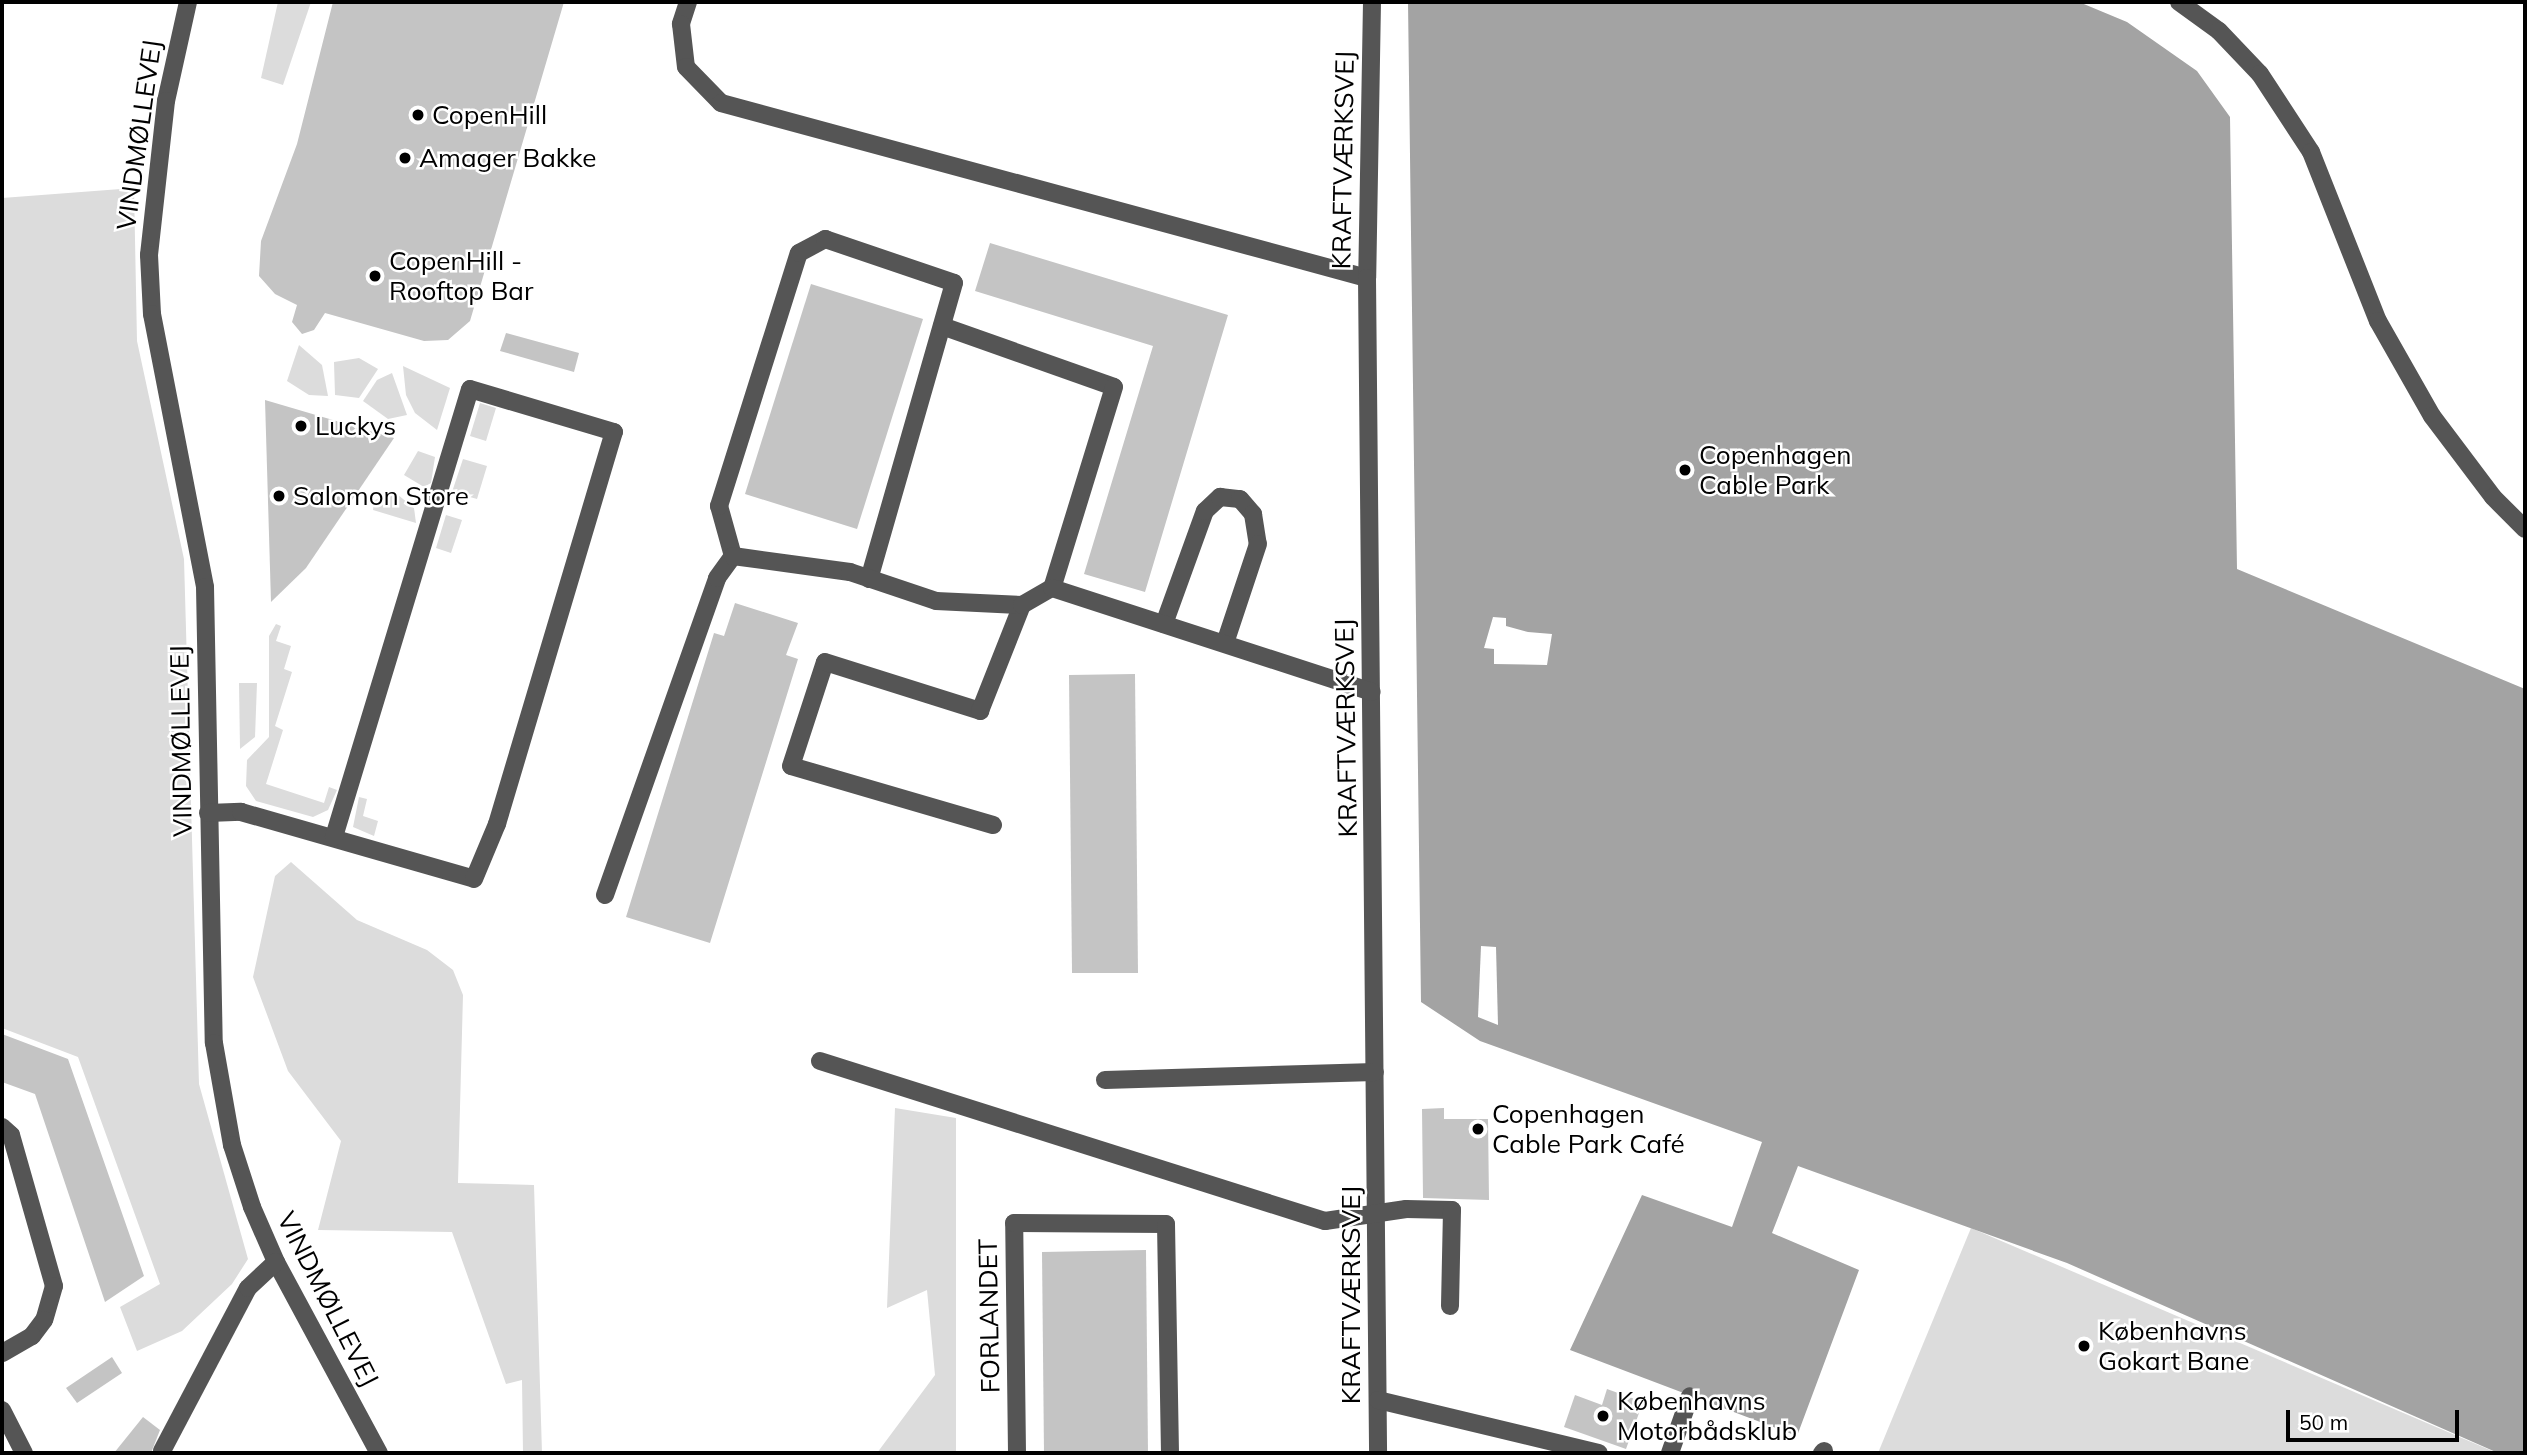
<!DOCTYPE html>
<meta charset="utf-8">
<style>
body{margin:0}
#map{position:relative;width:2527px;height:1455px;overflow:hidden;background:#fff;font-family:Mulish,sans-serif}
div>[style]{position:absolute}
.green>*{inset:0;background:#dcdcdc}
.water>*{inset:0;background:#a3a3a3}
.pier>*{inset:0;background:#fff}
.building>*{inset:0;background:#c4c4c4}
.minor>*{height:18px;margin:-9px;padding:0 9px;transform-origin:9px;border-radius:9px;background:#555}
.dots>*{width:19px;height:19px;translate:-50% -50%;box-sizing:border-box;border:4px solid #fff;border-radius:50%}
span{translate:-50% -50%;white-space:nowrap;text-align:center;line-height:1.15;-webkit-text-stroke:5px #fff;paint-order:stroke}
.poi-label{font-size:26px;color:#000}
.left{translate:0 -50%;text-align:left}
.street-label{font-size:26px;color:#000}
.frame{position:absolute;inset:0;border:4px solid #000;pointer-events:none}
.scale{position:absolute;left:2286px;top:1410px;width:173px;height:32px;box-sizing:border-box;border:4px solid #000;border-top:0;padding-left:9px;font-size:21px;line-height:24px;white-space:nowrap;color:#000;-webkit-text-stroke:5px #fff;paint-order:stroke}
</style>
<div id="map">
<div class="green">
<div style="clip-path:polygon(278px 2px,311px 2px,283px 85px,261px 78px)"></div>
<div style="clip-path:polygon(134px 188px,137px 341px,184px 559px,199px 1084px,248px 1259px,232px 1284px,182px 1331px,137px 1351px,120px 1307px,160px 1284px,78px 1057px,2px 1028px,2px 198px)"></div>
<div style="clip-path:polygon(299px 345px,322px 365px,328px 396px,309px 395px,287px 381px)"></div>
<div style="clip-path:polygon(359px 358px,378px 369px,359px 398px,335px 395px,334px 362px)"></div>
<div style="clip-path:polygon(403px 366px,450px 388px,437px 430px,415px 413px,406px 395px)"></div>
<div style="clip-path:polygon(392px 373px,407px 415px,388px 419px,363px 401px,377px 380px)"></div>
<div style="clip-path:polygon(480px 403px,496px 408px,486px 441px,470px 436px)"></div>
<div style="clip-path:polygon(418px 451px,435px 457px,431px 483px,424px 487px,404px 475px)"></div>
<div style="clip-path:polygon(463px 459px,487px 466px,477px 499px,452px 492px)"></div>
<div style="clip-path:polygon(392px 490px,414px 508px,416px 523px,373px 510px,374px 501px)"></div>
<div style="clip-path:polygon(446px 515px,462px 520px,451px 553px,436px 548px)"></div>
<div style="clip-path:polygon(276px 624px,281px 626px,276px 641px,291px 646px,284px 669px,292px 672px,275px 726px,283px 730px,266px 784px,324px 803px,329px 787px,337px 790px,328px 810px,313px 817px,256px 801px,246px 786px,247px 760px,269px 737px,269px 636px)"></div>
<div style="clip-path:polygon(239px 683px,257px 683px,255px 737px,240px 749px)"></div>
<div style="clip-path:polygon(359px 797px,367px 799px,363px 816px,378px 821px,374px 836px,353px 827px)"></div>
<div style="clip-path:polygon(291px 862px,357px 920px,427px 950px,453px 970px,463px 995px,458px 1183px,534px 1185px,542px 1453px,523px 1453px,522px 1380px,506px 1384px,452px 1232px,318px 1230px,341px 1141px,288px 1071px,253px 977px,275px 876px)"></div>
<div style="clip-path:polygon(895px 1108px,956px 1118px,956px 1453px,877px 1453px,935px 1375px,927px 1290px,887px 1308px)"></div>
<div style="clip-path:polygon(1971px 1228px,2497px 1453px,1878px 1453px)"></div>
</div>
<div class="water">
<div style="clip-path:polygon(1408px 2px,2079px 2px,2127px 22px,2197px 71px,2230px 117px,2237px 569px,2525px 689px,2525px 1453px,2498px 1453px,2067px 1263px,1798px 1166px,1772px 1233px,1859px 1270px,1797px 1436px,1570px 1350px,1642px 1195px,1732px 1227px,1762px 1142px,1480px 1041px,1421px 1002px)"></div>
</div>
<div class="pier">
<div style="clip-path:polygon(1493px 617px,1506px 618px,1506px 626px,1528px 632px,1552px 634px,1547px 665px,1494px 664px,1494px 649px,1484px 648px)"></div>
<div style="clip-path:polygon(1481px 946px,1496px 947px,1498px 1025px,1478px 1017px)"></div>
</div>
<div class="building">
<div style="clip-path:polygon(333px 2px,564px 2px,470px 321px,448px 340px,424px 341px,325px 313px,314px 330px,302px 334px,292px 322px,297px 305px,275px 294px,259px 276px,261px 241px,297px 144px)"></div>
<div style="clip-path:polygon(990px 243px,1228px 315px,1145px 592px,1084px 574px,1153px 346px,975px 291px)"></div>
<div style="clip-path:polygon(811px 284px,923px 319px,857px 529px,745px 494px)"></div>
<div style="clip-path:polygon(506px 333px,579px 353px,574px 372px,500px 351px)"></div>
<div style="clip-path:polygon(265px 400px,394px 438px,306px 568px,271px 602px)"></div>
<div style="clip-path:polygon(735px 603px,798px 623px,786px 655px,798px 659px,710px 943px,626px 917px,714px 633px,724px 636px)"></div>
<div style="clip-path:polygon(1135px 674px,1138px 973px,1072px 973px,1069px 675px)"></div>
<div style="clip-path:polygon(2px 1034px,68px 1059px,144px 1276px,105px 1302px,35px 1094px,2px 1082px)"></div>
<div style="clip-path:polygon(1444px 1108px,1444px 1119px,1488px 1119px,1489px 1200px,1423px 1198px,1422px 1109px)"></div>
<div style="clip-path:polygon(1146px 1250px,1148px 1453px,1044px 1453px,1042px 1252px)"></div>
<div style="clip-path:polygon(112px 1357px,122px 1373px,77px 1403px,66px 1388px)"></div>
<div style="clip-path:polygon(1607px 1389px,1643px 1402px,1626px 1449px,1564px 1427px,1575px 1395px,1602px 1405px)"></div>
<div style="clip-path:polygon(143px 1417px,160px 1430px,151px 1453px,114px 1453px)"></div>
</div>
<div class="minor">
<div style="left:188px;top:2px;width:101px;rotate:102.5deg"></div>
<div style="left:166px;top:101px;width:155px;rotate:96.3deg"></div>
<div style="left:149px;top:255px;width:59px;rotate:87.1deg"></div>
<div style="left:152px;top:314px;width:278px;rotate:79deg"></div>
<div style="left:205px;top:587px;width:456px;rotate:88.9deg"></div>
<div style="left:214px;top:1043px;width:104px;rotate:80deg"></div>
<div style="left:232px;top:1145px;width:65px;rotate:72.1deg"></div>
<div style="left:252px;top:1207px;width:60px;rotate:66.4deg"></div>
<div style="left:276px;top:1262px;width:217px;rotate:61.7deg"></div>
<div style="left:688px;top:2px;width:23px;rotate:108deg"></div>
<div style="left:681px;top:24px;width:43px;rotate:83.4deg"></div>
<div style="left:686px;top:67px;width:50px;rotate:45.8deg"></div>
<div style="left:721px;top:103px;width:669px;rotate:15.16deg"></div>
<div style="left:1372px;top:2px;width:276px;rotate:91deg"></div>
<div style="left:1367px;top:278px;width:1175px;rotate:89.46deg"></div>
<div style="left:2179px;top:2px;width:49px;rotate:35.9deg"></div>
<div style="left:2219px;top:31px;width:59px;rotate:46.4deg"></div>
<div style="left:2260px;top:74px;width:93px;rotate:56.8deg"></div>
<div style="left:2311px;top:152px;width:182px;rotate:68.4deg"></div>
<div style="left:2378px;top:321px;width:109px;rotate:60.4deg"></div>
<div style="left:2432px;top:416px;width:101px;rotate:53deg"></div>
<div style="left:2493px;top:497px;width:45px;rotate:45deg"></div>
<div style="left:942px;top:326px;width:182px;rotate:19.5deg"></div>
<div style="left:1114px;top:387px;width:210px;rotate:107.1deg"></div>
<div style="left:733px;top:556px;width:52px;rotate:-105.6deg"></div>
<div style="left:719px;top:506px;width:265px;rotate:-72.5deg"></div>
<div style="left:799px;top:253px;width:30px;rotate:-28deg"></div>
<div style="left:825px;top:239px;width:136px;rotate:18.8deg"></div>
<div style="left:954px;top:283px;width:308px;rotate:106deg"></div>
<div style="left:1164px;top:624px;width:120px;rotate:-70.1deg"></div>
<div style="left:1205px;top:511px;width:21px;rotate:-43deg"></div>
<div style="left:1220px;top:497px;width:20px;rotate:6deg"></div>
<div style="left:1240px;top:499px;width:20px;rotate:49deg"></div>
<div style="left:1253px;top:514px;width:30px;rotate:81deg"></div>
<div style="left:1258px;top:544px;width:104px;rotate:108.4deg"></div>
<div style="left:208px;top:813px;width:33px;rotate:-2deg"></div>
<div style="left:241px;top:812px;width:242px;rotate:16deg"></div>
<div style="left:474px;top:879px;width:60px;rotate:-67.3deg"></div>
<div style="left:497px;top:824px;width:409px;rotate:-73.4deg"></div>
<div style="left:614px;top:432px;width:150px;rotate:-163.4deg"></div>
<div style="left:470px;top:389px;width:468px;rotate:106.9deg"></div>
<div style="left:993px;top:825px;width:210px;rotate:-163.7deg"></div>
<div style="left:791px;top:766px;width:109px;rotate:-71.9deg"></div>
<div style="left:825px;top:662px;width:163px;rotate:17.5deg"></div>
<div style="left:980px;top:711px;width:114px;rotate:-68.4deg"></div>
<div style="left:605px;top:895px;width:336px;rotate:-70.5deg"></div>
<div style="left:717px;top:578px;width:27px;rotate:-54deg"></div>
<div style="left:733px;top:556px;width:118px;rotate:7.8deg"></div>
<div style="left:850px;top:572px;width:91px;rotate:18.6deg"></div>
<div style="left:936px;top:601px;width:86px;rotate:2.7deg"></div>
<div style="left:1022px;top:605px;width:34px;rotate:-30deg"></div>
<div style="left:1052px;top:588px;width:336px;rotate:18deg"></div>
<div style="left:820px;top:1061px;width:530px;rotate:17.58deg"></div>
<div style="left:1325px;top:1221px;width:82px;rotate:-8.4deg"></div>
<div style="left:1406px;top:1209px;width:46px;rotate:1.2deg"></div>
<div style="left:1452px;top:1210px;width:96px;rotate:91.2deg"></div>
<div style="left:1105px;top:1080px;width:270px;rotate:-1.7deg"></div>
<div style="left:2px;top:1127px;width:12px;rotate:42deg"></div>
<div style="left:11px;top:1135px;width:157px;rotate:74.1deg"></div>
<div style="left:54px;top:1286px;width:35px;rotate:106deg"></div>
<div style="left:44px;top:1320px;width:20px;rotate:127deg"></div>
<div style="left:32px;top:1336px;width:34px;rotate:150deg"></div>
<div style="left:1378px;top:1400px;width:227px;rotate:13.5deg"></div>
<div style="left:2px;top:1410px;width:48px;rotate:62.9deg"></div>
<div style="left:162px;top:1451px;width:184px;rotate:-62.2deg"></div>
<div style="left:248px;top:1288px;width:38px;rotate:-43deg"></div>
<div style="left:1017px;top:1453px;width:230px;rotate:-90.7deg"></div>
<div style="left:1014px;top:1223px;width:152px;rotate:0.4deg"></div>
<div style="left:1166px;top:1224px;width:229px;rotate:89deg"></div>
<div style="left:1670px;top:1453px;width:60px;rotate:-70.7deg"></div>
<div style="left:1822px;top:1453px;width:3px;rotate:-45deg"></div>
</div>
<div class="dots">
<div style="left:418px;top:115px;background:#000"></div>
<div style="left:405px;top:158px;background:#000"></div>
<div style="left:375px;top:276px;background:#000"></div>
<div style="left:301px;top:426px;background:#000"></div>
<div style="left:1685px;top:470px;background:#000"></div>
<div style="left:279px;top:496px;background:#000"></div>
<div style="left:1478px;top:1129px;background:#000"></div>
<div style="left:2084px;top:1346px;background:#000"></div>
<div style="left:1603px;top:1416px;background:#000"></div>
</div>
<div class="poi-label">
<span class="left" style="left:432px;top:115px">CopenHill</span>
<span class="left" style="left:419px;top:158px">Amager Bakke</span>
<span class="left" style="left:389px;top:276px">CopenHill -<br>Rooftop Bar</span>
<span class="left" style="left:315px;top:426px">Luckys</span>
<span class="left" style="left:1699px;top:470px">Copenhagen<br>Cable Park</span>
<span class="left" style="left:293px;top:496px">Salomon Store</span>
<span class="left" style="left:1492px;top:1129px">Copenhagen<br>Cable Park Café</span>
<span class="left" style="left:2098px;top:1346px">Københavns<br>Gokart Bane</span>
<span class="left" style="left:1617px;top:1416px">Københavns<br>Motorbådsklub</span>
</div>
<div class="street-label">
<span style="left:139px;top:135px;rotate:-82deg">VINDMØLLEVEJ</span>
<span style="left:1343px;top:160px;rotate:-89deg">KRAFTVÆRKSVEJ</span>
<span style="left:1346px;top:728px;rotate:-91deg">KRAFTVÆRKSVEJ</span>
<span style="left:181px;top:741px;rotate:-91deg">VINDMØLLEVEJ</span>
<span style="left:1351px;top:1295px;rotate:-90deg">KRAFTVÆRKSVEJ</span>
<span style="left:328px;top:1299px;rotate:63deg">VINDMØLLEVEJ</span>
<span style="left:989px;top:1316px;rotate:-91deg">FORLANDET</span>
</div>
<div class="frame"></div>
<div class="scale">50 m</div>
</div>
